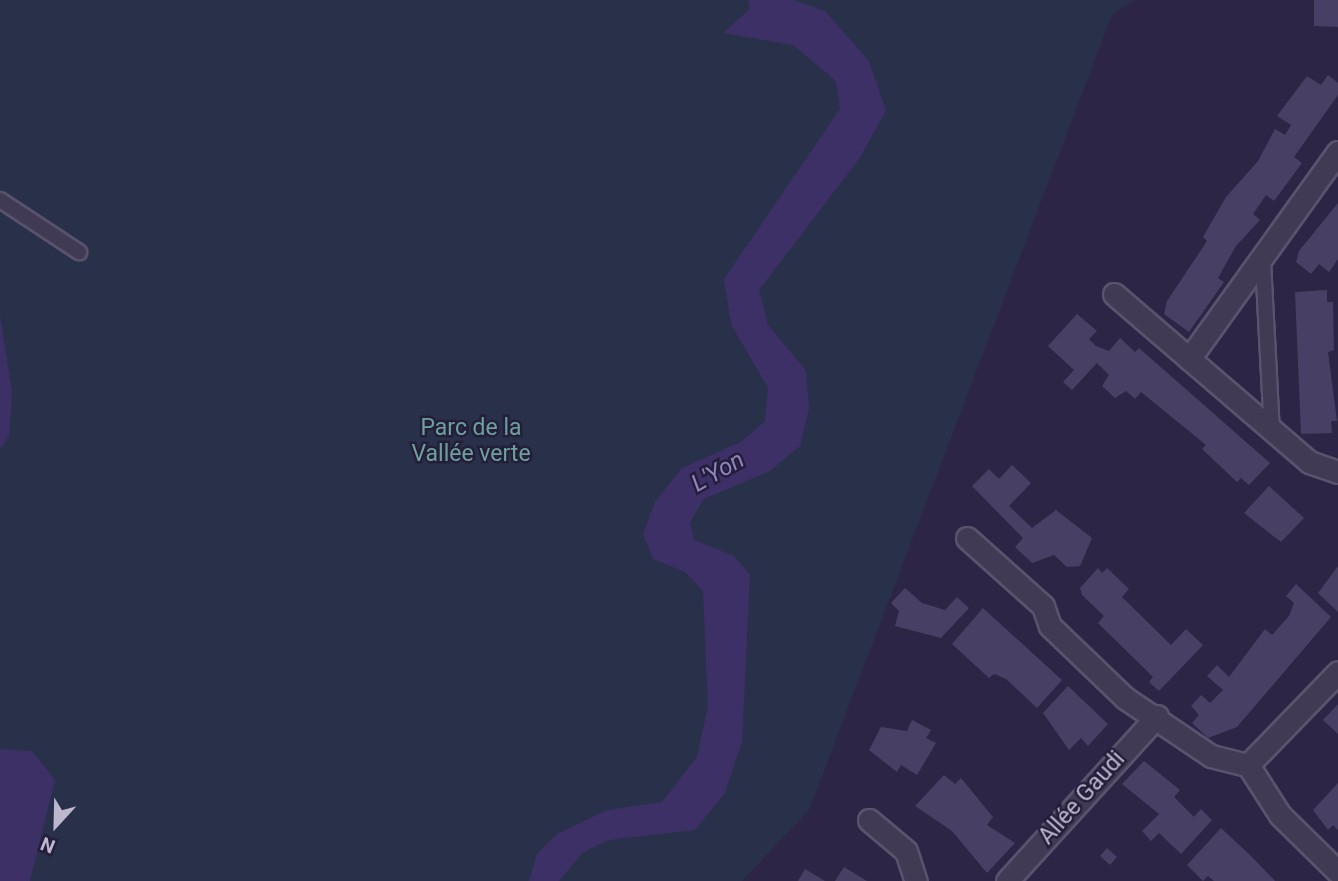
<!DOCTYPE html>
<meta charset="utf-8">
<style>
body{margin:0}
#map{position:relative;width:1338px;height:881px;overflow:hidden;background:#2d2546;font-family:Roboto,sans-serif}
div>[style]{position:absolute}
.green>*{inset:0;background:#283149}
.water>*{inset:0;background:#3d3066}
.building>*{inset:0;background:#483f64}
.roads{filter:drop-shadow(2px 0 #59536d) drop-shadow(-2px 0 #59536d) drop-shadow(0 2px #59536d) drop-shadow(0 -2px #59536d)}
.service>*{height:14px;margin:-7px;padding:0 7px;transform-origin:7px;border-radius:7px;background:#413a55}
.minor>*{height:21px;margin:-10.5px;padding:0 10.5px;transform-origin:10.5px;border-radius:10.5px;background:#413a55}
span{translate:-50% -50%;white-space:nowrap;text-align:center;line-height:1.15;-webkit-text-stroke:5px #251e3b;paint-order:stroke}
.park-label{font-size:23px;color:#6da19b}
.street-label{font-size:23px;color:#beb8cf}
.water-label{font-size:24px;color:#9084bc;font-style:italic}
.north{position:absolute;left:21px;top:790px;width:70px;height:70px;-webkit-text-stroke:5px #251e3b;paint-order:stroke;rotate:202deg;font-size:19px;font-weight:700;line-height:28px;text-align:center;color:#beb8cf}
.north::after{content:'';display:block;margin:auto;width:24px;height:32px;background:#beb8cf;clip-path:polygon(50% 0,100% 100%,50% 72%,0 100%)}
</style>
<div id="map">
<div class="green">
<div style="clip-path:polygon(0 0,1134px 0,1112px 15px,809px 810px,742px 881px,0 881px)"></div>
</div>
<div class="water">
<div style="clip-path:polygon(748px 0,793px 0,825px 11px,869px 61px,886px 111px,859px 159px,759px 290px,768px 325px,806px 371px,809px 408px,800px 446px,770px 471px,704px 499px,690px 522px,694px 540px,734px 556px,750px 575px,742px 742px,725px 793px,695px 830px,609px 840px,582px 853px,559px 881px,529px 881px,537px 854px,557px 834px,607px 810px,662px 802px,697px 757px,708px 707px,703px 591px,685px 572px,653px 559px,643px 534px,655px 502px,682px 468px,741px 442px,765px 421px,768px 388px,731px 324px,724px 279px,840px 109px,836px 81px,793px 45px,723px 33px,750px 9px)"></div>
<div style="clip-path:polygon(0 315px,12px 392px,9px 436px,0 449px)"></div>
<div style="clip-path:polygon(0 749px,32px 751px,55px 780px,30px 881px,0 881px)"></div>
</div>
<div class="building">
<div style="clip-path:polygon(1314px 0,1338px 0,1338px 27px,1314px 26px)"></div>
<div style="clip-path:polygon(1328px 75px,1338px 83px,1338px 95px,1294px 157px,1302px 163px,1274px 201px,1266px 195px,1253px 214px,1260px 220px,1236px 246px,1218px 278px,1224px 282px,1189px 332px,1164px 314px,1167px 301px,1207px 241px,1203px 237px,1226px 197px,1258px 161px,1275px 129px,1285px 135px,1291px 125px,1277px 116px,1307px 76px,1321px 85px)"></div>
<div style="clip-path:polygon(1338px 203px,1338px 259px,1329px 272px,1319px 264px,1311px 274px,1296px 262px,1299px 251px)"></div>
<div style="clip-path:polygon(1327px 290px,1327px 302px,1333px 302px,1334px 350px,1328px 352px,1337px 421px,1331px 421px,1332px 433px,1301px 434px,1295px 292px)"></div>
<div style="clip-path:polygon(1077px 314px,1097px 331px,1089px 339px,1096px 346px,1109px 351px,1120px 338px,1135px 352px,1139px 348px,1270px 463px,1249px 485px,1241px 478px,1237px 482px,1202px 449px,1206px 445px,1141px 392px,1135px 399px,1126px 391px,1115px 398px,1102px 386px,1109px 375px,1097px 363px,1072px 390px,1063px 382px,1074px 370px,1048px 346px)"></div>
<div style="clip-path:polygon(1012px 465px,1031px 483px,1009px 506px,1032px 528px,1056px 510px,1092px 538px,1080px 566px,1067px 567px,1054px 555px,1032px 563px,1015px 547px,1023px 538px,972px 486px,989px 469px,999px 479px)"></div>
<div style="clip-path:polygon(1269px 486px,1304px 518px,1281px 542px,1244px 513px)"></div>
<div style="clip-path:polygon(1338px 566px,1338px 612px,1318px 593px)"></div>
<div style="clip-path:polygon(1098px 568px,1102px 573px,1107px 568px,1129px 589px,1122px 597px,1171px 645px,1186px 629px,1203px 645px,1159px 691px,1149px 682px,1153px 677px,1098px 623px,1104px 616px,1082px 595px,1080px 588px)"></div>
<div style="clip-path:polygon(1296px 584px,1331px 617px,1237px 727px,1208px 738px,1192px 723px,1199px 715px,1191px 706px,1201px 695px,1210px 703px,1223px 690px,1207px 676px,1217px 665px,1229px 677px,1265px 629px,1272px 635px,1289px 616px,1294px 603px,1286px 596px)"></div>
<div style="clip-path:polygon(905px 588px,922px 603px,945px 610px,957px 597px,969px 608px,941px 638px,895px 626px,899px 611px,891px 603px)"></div>
<div style="clip-path:polygon(983px 608px,1062px 680px,1037px 708px,1006px 679px,994px 674px,989px 678px,952px 644px)"></div>
<div style="clip-path:polygon(1068px 686px,1108px 724px,1088px 746px,1081px 738px,1069px 750px,1043px 713px)"></div>
<div style="clip-path:polygon(1338px 704px,1338px 734px,1323px 720px)"></div>
<div style="clip-path:polygon(912px 720px,931px 730px,926px 738px,936px 743px,917px 775px,901px 765px,897px 772px,869px 750px,881px 727px,907px 731px)"></div>
<div style="clip-path:polygon(1144px 761px,1180px 790px,1174px 797px,1194px 817px,1201px 809px,1212px 820px,1181px 854px,1159px 833px,1151px 841px,1142px 831px,1159px 814px,1122px 784px)"></div>
<div style="clip-path:polygon(944px 775px,955px 784px,961px 778px,993px 817px,987px 825px,1015px 843px,987px 873px,952px 831px,915px 806px)"></div>
<div style="clip-path:polygon(1338px 783px,1338px 830px,1333px 825px,1328px 830px,1313px 810px)"></div>
<div style="clip-path:polygon(1221px 828px,1252px 857px,1275px 881px,1214px 881px,1208px 876px,1203px 881px,1187px 865px)"></div>
<div style="clip-path:polygon(1107px 848px,1117px 857px,1110px 865px,1100px 856px)"></div>
<div style="clip-path:polygon(844px 867px,867px 881px,835px 881px)"></div>
<div style="clip-path:polygon(805px 869px,825px 881px,798px 881px)"></div>
</div>
<div class="roads">
<div class="service">
<div style="left:0;top:200px;width:95px;rotate:33.4deg"></div>
<div style="left:1263px;top:261px;width:170px;rotate:87deg"></div>
</div>
<div class="minor">
<div style="left:1114px;top:294px;width:257px;rotate:40.7deg"></div>
<div style="left:1309px;top:462px;width:31px;rotate:19deg"></div>
<div style="left:1189px;top:359px;width:255px;rotate:-54.3deg"></div>
<div style="left:967px;top:538px;width:102px;rotate:41.8deg"></div>
<div style="left:1043px;top:606px;width:21px;rotate:71deg"></div>
<div style="left:1050px;top:626px;width:104px;rotate:43.8deg"></div>
<div style="left:1125px;top:698px;width:104px;rotate:34deg"></div>
<div style="left:1211px;top:756px;width:38px;rotate:14deg"></div>
<div style="left:1248px;top:765px;width:59px;rotate:57.4deg"></div>
<div style="left:1280px;top:815px;width:81px;rotate:44.5deg"></div>
<div style="left:1248px;top:765px;width:129px;rotate:-45.9deg"></div>
<div style="left:869px;top:820px;width:48px;rotate:40deg"></div>
<div style="left:906px;top:851px;width:32px;rotate:72deg"></div>
<div style="left:1007px;top:881px;width:223px;rotate:-47.7deg"></div>
</div>
</div>
<div class="park-label">
<span style="left:471px;top:441px">Parc de la<br>Vallée verte</span>
</div>
<div class="street-label">
<span style="left:1082px;top:798px;rotate:-48deg">Allée Gaudi</span>
</div>
<div class="water-label">
<span style="left:718px;top:472px;rotate:-30deg">L'Yon</span>
</div>
<div class="north">N</div>
</div>
